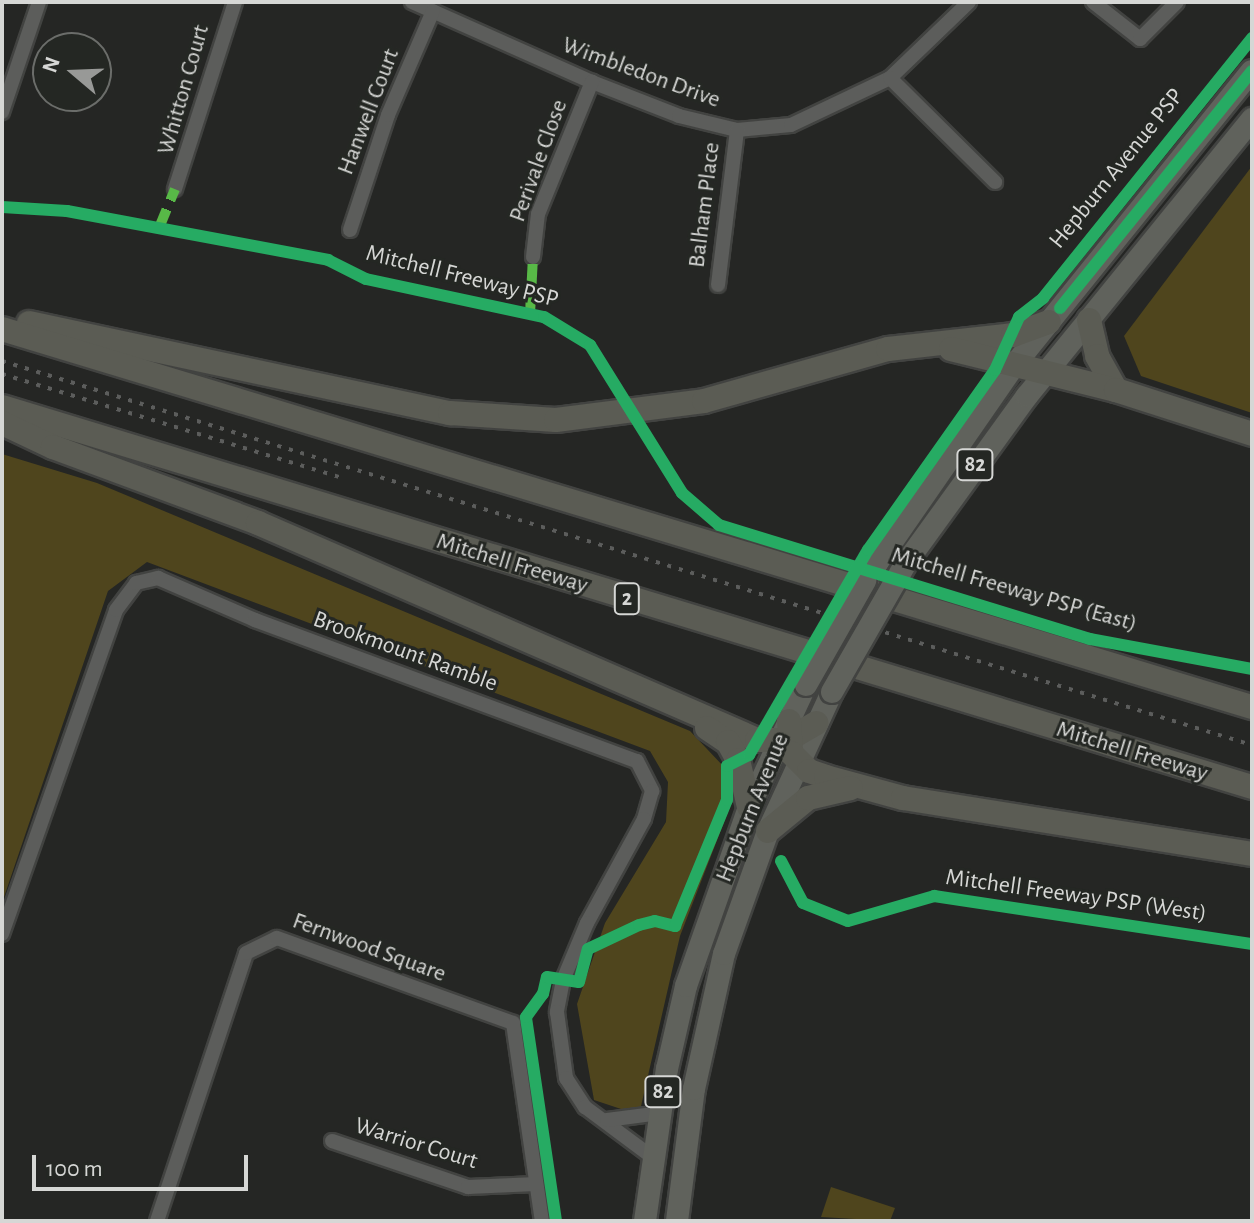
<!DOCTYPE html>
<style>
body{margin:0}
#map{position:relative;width:1254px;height:1223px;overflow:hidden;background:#252624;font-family:"Alegreya Sans",sans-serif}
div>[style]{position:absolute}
.green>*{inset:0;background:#4f451d}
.roads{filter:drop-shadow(2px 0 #424341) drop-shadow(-2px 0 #424341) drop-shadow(0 2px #424341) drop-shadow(0 -2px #424341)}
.street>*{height:14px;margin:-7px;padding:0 7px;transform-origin:7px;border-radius:7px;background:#5c5d5b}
.primary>*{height:22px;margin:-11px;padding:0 11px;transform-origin:11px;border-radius:11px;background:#60625c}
.highway>*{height:24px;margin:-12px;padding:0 12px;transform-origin:12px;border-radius:12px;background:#5b5c54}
.rail>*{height:4px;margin-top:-2px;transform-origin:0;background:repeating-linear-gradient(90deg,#5c5d5c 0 4px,transparent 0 12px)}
.bridges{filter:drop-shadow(2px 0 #424341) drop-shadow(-2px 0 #424341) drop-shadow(0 2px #424341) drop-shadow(0 -2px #424341)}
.primary-bridge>*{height:22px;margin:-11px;padding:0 11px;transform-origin:11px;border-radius:11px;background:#60625c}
.quiet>*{height:10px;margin-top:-5px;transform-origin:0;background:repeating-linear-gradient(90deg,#58b947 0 20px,transparent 0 30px)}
.cycleway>*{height:12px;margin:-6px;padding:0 6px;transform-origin:6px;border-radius:6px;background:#26ab63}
span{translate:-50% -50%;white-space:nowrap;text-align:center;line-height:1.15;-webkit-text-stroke:6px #242723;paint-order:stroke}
.shield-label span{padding:2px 6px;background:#242723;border:2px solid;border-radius:6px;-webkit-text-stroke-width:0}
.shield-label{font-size:22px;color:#d6d7d5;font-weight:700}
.street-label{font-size:24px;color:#d6d7d5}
.frame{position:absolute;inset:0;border:4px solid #d6d7d5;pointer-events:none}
.north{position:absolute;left:32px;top:32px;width:80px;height:80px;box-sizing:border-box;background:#242723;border:2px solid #6b6d6a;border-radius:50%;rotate:289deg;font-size:22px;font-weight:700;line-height:32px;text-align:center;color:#d6d7d5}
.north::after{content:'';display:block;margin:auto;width:28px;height:36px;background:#989997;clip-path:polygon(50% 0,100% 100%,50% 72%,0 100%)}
.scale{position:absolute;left:32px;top:1155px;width:216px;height:36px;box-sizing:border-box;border:4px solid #d6d7d5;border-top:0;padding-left:10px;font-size:24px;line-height:28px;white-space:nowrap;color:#d6d7d5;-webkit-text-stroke:6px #242723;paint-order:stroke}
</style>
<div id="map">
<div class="green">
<div style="clip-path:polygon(1252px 166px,1252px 413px,1141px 376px,1124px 336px)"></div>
<div style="clip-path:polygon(2px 454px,97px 483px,690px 731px,725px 768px,733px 799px,680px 936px,639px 1115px,594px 1100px,577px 1004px,605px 923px,666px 822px,668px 782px,650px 751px,147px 562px,108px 591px,2px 903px)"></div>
<div style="clip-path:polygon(831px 1187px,895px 1208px,890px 1221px,821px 1217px)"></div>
</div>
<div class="roads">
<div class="street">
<div style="left:412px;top:2px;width:197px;rotate:24deg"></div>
<div style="left:592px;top:82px;width:93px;rotate:21.3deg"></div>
<div style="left:679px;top:116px;width:60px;rotate:13.6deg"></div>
<div style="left:737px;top:130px;width:54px;rotate:-5.3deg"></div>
<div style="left:791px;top:125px;width:110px;rotate:-25.4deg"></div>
<div style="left:890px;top:78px;width:110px;rotate:-43.9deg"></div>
<div style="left:1093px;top:2px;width:60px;rotate:38.2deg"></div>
<div style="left:1140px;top:39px;width:52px;rotate:-45deg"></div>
<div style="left:890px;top:78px;width:148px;rotate:44.7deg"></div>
<div style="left:2px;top:112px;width:116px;rotate:-71.4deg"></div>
<div style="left:175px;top:189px;width:196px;rotate:-72.2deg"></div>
<div style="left:350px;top:230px;width:121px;rotate:-71.7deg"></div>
<div style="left:388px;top:115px;width:113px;rotate:-66.6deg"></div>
<div style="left:533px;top:257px;width:43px;rotate:-83.4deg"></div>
<div style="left:538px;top:214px;width:143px;rotate:-67.8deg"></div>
<div style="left:718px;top:285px;width:156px;rotate:-83deg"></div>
<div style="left:2px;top:934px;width:343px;rotate:-70.6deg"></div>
<div style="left:116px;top:610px;width:34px;rotate:-53deg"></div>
<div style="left:136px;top:583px;width:23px;rotate:-13deg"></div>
<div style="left:158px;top:578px;width:106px;rotate:23.4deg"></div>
<div style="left:255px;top:620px;width:407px;rotate:20.3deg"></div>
<div style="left:637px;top:761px;width:34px;rotate:63deg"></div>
<div style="left:652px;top:791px;width:29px;rotate:106deg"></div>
<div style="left:644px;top:819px;width:119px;rotate:118.7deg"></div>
<div style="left:587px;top:923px;width:62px;rotate:112.8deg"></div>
<div style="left:563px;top:980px;width:33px;rotate:101deg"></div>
<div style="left:557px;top:1012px;width:67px;rotate:82.2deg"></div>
<div style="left:566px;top:1078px;width:35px;rotate:57deg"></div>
<div style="left:585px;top:1107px;width:84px;rotate:36.7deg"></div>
<div style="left:607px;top:1120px;width:53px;rotate:-7.5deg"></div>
<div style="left:332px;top:1141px;width:144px;rotate:18.7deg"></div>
<div style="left:468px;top:1187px;width:68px;rotate:-2.5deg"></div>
<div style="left:157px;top:1221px;width:282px;rotate:-71.6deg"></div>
<div style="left:246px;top:953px;width:34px;rotate:-26deg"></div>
<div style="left:277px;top:938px;width:251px;rotate:19.8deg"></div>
<div style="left:513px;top:1023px;width:200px;rotate:81.7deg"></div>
</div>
<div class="primary">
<div style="left:906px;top:563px;width:206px;rotate:-54.1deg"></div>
<div style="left:1027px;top:396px;width:357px;rotate:-50.9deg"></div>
<div style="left:865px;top:581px;width:265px;rotate:-55.3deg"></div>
<div style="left:1016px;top:363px;width:375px;rotate:-51.1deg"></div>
<div style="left:645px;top:1221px;width:154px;rotate:-81.8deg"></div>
<div style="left:667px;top:1069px;width:85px;rotate:-77.1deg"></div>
<div style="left:686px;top:986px;width:190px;rotate:-70.6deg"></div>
<div style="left:749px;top:807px;width:135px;rotate:-65deg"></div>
<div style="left:677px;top:1221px;width:133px;rotate:-82.7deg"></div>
<div style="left:694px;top:1089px;width:138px;rotate:-77.5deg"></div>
<div style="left:724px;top:954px;width:131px;rotate:-70.3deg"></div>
<div style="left:768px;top:831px;width:153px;rotate:-65.3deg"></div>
</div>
<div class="highway">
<div style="left:1089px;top:320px;width:37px;rotate:77deg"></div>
<div style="left:1097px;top:356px;width:39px;rotate:61deg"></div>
<div style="left:29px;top:323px;width:431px;rotate:12.1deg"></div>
<div style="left:450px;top:413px;width:106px;rotate:3.8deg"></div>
<div style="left:556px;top:420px;width:149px;rotate:-7.3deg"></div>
<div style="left:704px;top:401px;width:191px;rotate:-15.8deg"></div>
<div style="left:888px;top:349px;width:126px;rotate:-6.4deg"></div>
<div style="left:1013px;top:335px;width:38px;rotate:-20deg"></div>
<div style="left:2px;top:329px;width:1306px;rotate:16.83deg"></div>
<div style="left:951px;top:349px;width:170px;rotate:14deg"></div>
<div style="left:1116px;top:390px;width:143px;rotate:17.9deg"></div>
<div style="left:2px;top:407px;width:1306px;rotate:16.91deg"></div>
<div style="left:2px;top:423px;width:56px;rotate:25.2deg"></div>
<div style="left:53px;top:447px;width:219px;rotate:20.3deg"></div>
<div style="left:258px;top:523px;width:544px;rotate:23.5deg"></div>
<div style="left:757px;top:740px;width:30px"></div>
<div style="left:787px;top:740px;width:34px;rotate:-30deg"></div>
<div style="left:789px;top:721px;width:32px;rotate:86deg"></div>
<div style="left:791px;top:753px;width:25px;rotate:45deg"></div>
<div style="left:809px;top:771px;width:18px;rotate:19deg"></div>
<div style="left:826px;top:777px;width:80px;rotate:15.3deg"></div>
<div style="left:903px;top:798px;width:353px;rotate:9.1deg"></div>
<div style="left:707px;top:728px;width:25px;rotate:34deg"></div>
<div style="left:728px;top:742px;width:21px;rotate:61deg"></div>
<div style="left:738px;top:760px;width:48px;rotate:76.8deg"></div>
<div style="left:768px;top:831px;width:52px;rotate:-39.5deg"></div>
<div style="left:808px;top:798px;width:44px;rotate:-13.1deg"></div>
</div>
</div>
<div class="rail">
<div style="left:2px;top:361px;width:1308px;rotate:17.08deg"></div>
<div style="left:2px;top:374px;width:359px;rotate:17deg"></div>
</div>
<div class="bridges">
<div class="primary-bridge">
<div style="left:806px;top:685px;width:120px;rotate:-60.4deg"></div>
<div style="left:832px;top:692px;width:149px;rotate:-60.2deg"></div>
</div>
</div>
<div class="quiet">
<div style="left:159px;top:228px;width:42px;rotate:-67.7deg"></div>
<div style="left:530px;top:314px;width:57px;rotate:-87deg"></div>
</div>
<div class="cycleway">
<div style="left:2px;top:207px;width:65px;rotate:3.5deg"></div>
<div style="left:67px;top:211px;width:266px;rotate:10.6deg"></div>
<div style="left:328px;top:260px;width:42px;rotate:26.6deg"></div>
<div style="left:366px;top:279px;width:182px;rotate:12.1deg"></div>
<div style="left:544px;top:317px;width:54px;rotate:31.3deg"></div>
<div style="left:590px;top:345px;width:174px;rotate:58.1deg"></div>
<div style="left:682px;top:493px;width:49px;rotate:40.9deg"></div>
<div style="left:719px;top:525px;width:388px;rotate:17.1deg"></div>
<div style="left:1090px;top:639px;width:165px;rotate:10.5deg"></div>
<div style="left:1060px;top:308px;width:305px;rotate:-51deg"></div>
<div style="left:781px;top:861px;width:47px;rotate:62.4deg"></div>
<div style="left:803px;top:903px;width:48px;rotate:21.8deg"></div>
<div style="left:848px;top:921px;width:90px;rotate:-16.2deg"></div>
<div style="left:934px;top:896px;width:322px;rotate:8.6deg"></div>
<div style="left:556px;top:1221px;width:206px;rotate:-98.4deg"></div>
<div style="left:526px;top:1017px;width:29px;rotate:-54deg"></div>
<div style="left:543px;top:994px;width:17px;rotate:-77deg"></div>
<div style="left:547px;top:977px;width:32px;rotate:9deg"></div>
<div style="left:579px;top:982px;width:34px;rotate:-75deg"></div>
<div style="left:588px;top:949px;width:56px;rotate:-25.2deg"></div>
<div style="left:639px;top:925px;width:16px;rotate:-14deg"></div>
<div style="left:655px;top:921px;width:21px;rotate:14deg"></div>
<div style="left:675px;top:926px;width:136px;rotate:-67.6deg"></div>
<div style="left:727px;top:800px;width:34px;rotate:-90deg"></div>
<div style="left:727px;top:766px;width:25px;rotate:-27deg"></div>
<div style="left:749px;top:755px;width:237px;rotate:-59.9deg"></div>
<div style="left:868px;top:550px;width:220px;rotate:-54.8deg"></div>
<div style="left:995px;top:370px;width:58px;rotate:-65.6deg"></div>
<div style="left:1019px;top:317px;width:31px;rotate:-38deg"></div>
<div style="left:1043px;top:298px;width:334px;rotate:-51.2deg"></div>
</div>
<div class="shield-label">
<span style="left:975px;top:465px">82</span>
<span style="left:627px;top:599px">2</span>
<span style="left:663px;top:1092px">82</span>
</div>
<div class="street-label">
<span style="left:641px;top:73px;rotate:20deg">Wimbledon Drive</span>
<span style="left:184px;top:90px;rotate:-74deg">Whitton Court</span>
<span style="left:369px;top:112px;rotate:-69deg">Hanwell Court</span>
<span style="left:539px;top:161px;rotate:-70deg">Perivale Close</span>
<span style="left:1117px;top:169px;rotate:-51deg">Hepburn Avenue PSP</span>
<span style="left:705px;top:205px;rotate:-83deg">Balham Place</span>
<span style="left:462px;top:277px;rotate:14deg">Mitchell Freeway PSP</span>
<span style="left:512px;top:564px;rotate:17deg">Mitchell Freeway</span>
<span style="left:1014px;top:590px;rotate:16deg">Mitchell Freeway PSP (East)</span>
<span style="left:405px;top:652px;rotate:20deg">Brookmount Ramble</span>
<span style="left:1132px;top:752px;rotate:17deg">Mitchell Freeway</span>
<span style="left:753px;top:808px;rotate:-68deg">Hepburn Avenue</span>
<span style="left:1076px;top:896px;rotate:8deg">Mitchell Freeway PSP (West)</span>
<span style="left:369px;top:948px;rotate:20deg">Fernwood Square</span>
<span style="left:416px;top:1144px;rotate:17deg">Warrior Court</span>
</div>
<div class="frame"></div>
<div class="north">N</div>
<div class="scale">100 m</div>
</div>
